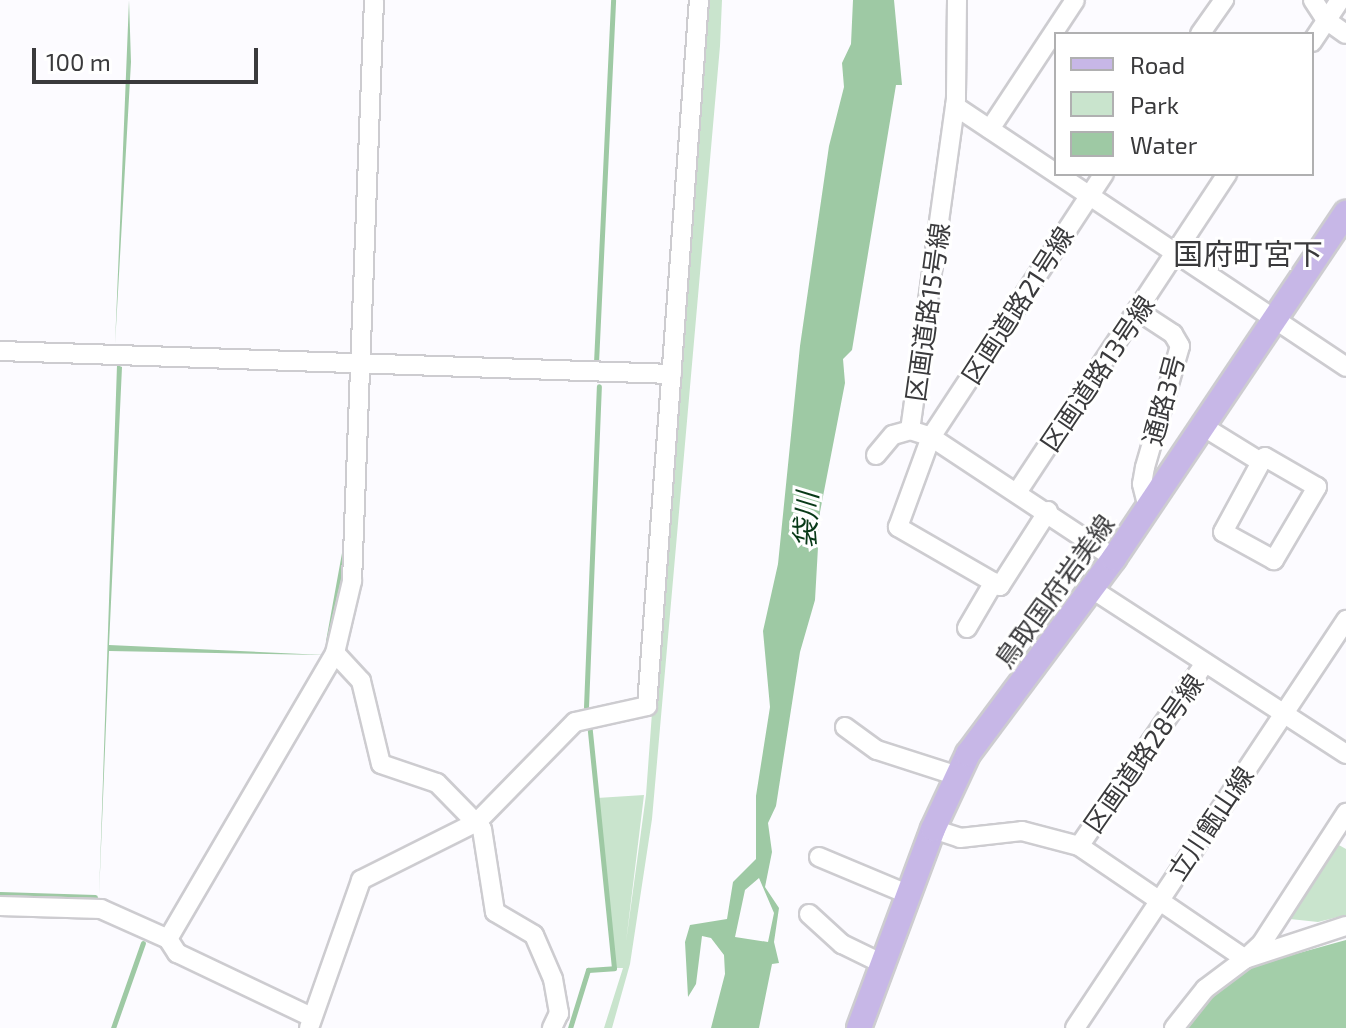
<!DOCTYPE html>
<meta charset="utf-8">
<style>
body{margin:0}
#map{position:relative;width:1346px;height:1028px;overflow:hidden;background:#fcfbff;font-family:"Exo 2","Noto Sans JP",sans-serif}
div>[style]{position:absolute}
.green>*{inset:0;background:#c9e4cd}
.forest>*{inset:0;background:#a3cea9}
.water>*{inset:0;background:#9ec9a4}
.stream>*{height:5px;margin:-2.5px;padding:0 2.5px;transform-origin:2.5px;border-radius:2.5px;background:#9ec9a4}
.roads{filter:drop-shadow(2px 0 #cdccd0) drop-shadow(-2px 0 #cdccd0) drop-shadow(0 2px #cdccd0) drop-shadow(0 -2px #cdccd0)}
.minor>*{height:18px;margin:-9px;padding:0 9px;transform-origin:9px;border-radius:9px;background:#fff}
.major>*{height:24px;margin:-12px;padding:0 12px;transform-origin:12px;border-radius:12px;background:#c7b7e7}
span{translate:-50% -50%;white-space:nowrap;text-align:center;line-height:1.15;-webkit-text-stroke:6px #fff;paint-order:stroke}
.street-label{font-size:26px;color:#3a3a3c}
.water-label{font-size:28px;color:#083917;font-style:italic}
.quarter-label{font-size:30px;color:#3a3a3c}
.legend{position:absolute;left:1054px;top:32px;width:260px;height:144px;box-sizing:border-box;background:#fff;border:2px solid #b0b0b1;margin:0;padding:10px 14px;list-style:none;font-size:24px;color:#3a3a3c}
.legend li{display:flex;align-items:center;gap:16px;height:40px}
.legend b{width:40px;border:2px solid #b0b0b1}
.scale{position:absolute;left:32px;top:48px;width:226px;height:36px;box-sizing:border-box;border:4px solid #3a3a3c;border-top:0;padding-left:10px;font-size:24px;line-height:28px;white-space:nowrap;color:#3a3a3c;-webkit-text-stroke:6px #fff;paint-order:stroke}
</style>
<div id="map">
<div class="green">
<div style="clip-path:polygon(704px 0,722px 0,720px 46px,652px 819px,630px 964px,612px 1028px,604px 1028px,623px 968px,615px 968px,597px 798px,644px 795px,626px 942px,646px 795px)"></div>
<div style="clip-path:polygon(1337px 844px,1346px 849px,1346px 915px,1318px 922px,1290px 919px)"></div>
</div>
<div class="forest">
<div style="clip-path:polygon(1346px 940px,1346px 1028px,1178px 1028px,1230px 972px)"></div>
</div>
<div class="water">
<div style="clip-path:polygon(129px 0,131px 62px,115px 345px,120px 223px)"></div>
<div style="clip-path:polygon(evenodd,853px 0,894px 0,902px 85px,896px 85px,852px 350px,843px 359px,845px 383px,820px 512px,815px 600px,800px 652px,776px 806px,768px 823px,772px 852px,765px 887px,779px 908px,774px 942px,779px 963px,772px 964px,759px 1028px,711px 1028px,725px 974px,724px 955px,711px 938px,702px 936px,696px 984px,688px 997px,685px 942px,690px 925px,727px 919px,733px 882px,756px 859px,756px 796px,770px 707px,763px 631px,778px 564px,800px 346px,829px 146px,844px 87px,842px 63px,851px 44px,853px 0,759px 878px,774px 913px,768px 942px,735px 937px,745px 890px,759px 878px)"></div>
<div style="clip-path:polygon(117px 365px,122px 367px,109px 645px,324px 655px,109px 651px,99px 897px)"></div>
</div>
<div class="stream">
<div style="left:596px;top:363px;width:363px;rotate:-87.3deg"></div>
<div style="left:328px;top:641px;width:96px;rotate:-79.7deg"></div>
<div style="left:586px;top:707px;width:321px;rotate:-87.7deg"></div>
<div style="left:0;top:894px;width:95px;rotate:1.8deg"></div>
<div style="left:113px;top:1028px;width:90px;rotate:-70.6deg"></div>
<div style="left:570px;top:1028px;width:61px;rotate:-72.8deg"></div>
<div style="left:588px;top:970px;width:26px;rotate:-4deg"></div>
<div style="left:614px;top:968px;width:246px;rotate:-95.8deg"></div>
</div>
<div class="roads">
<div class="minor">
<div style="left:957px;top:0;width:99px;rotate:90.6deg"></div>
<div style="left:956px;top:99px;width:334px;rotate:97.9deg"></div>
<div style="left:910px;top:430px;width:22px;rotate:18deg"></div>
<div style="left:931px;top:437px;width:219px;rotate:33.5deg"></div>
<div style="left:1313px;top:0;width:24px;rotate:57deg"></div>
<div style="left:1326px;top:20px;width:24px;rotate:35deg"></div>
<div style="left:1200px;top:34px;width:42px;rotate:-54.8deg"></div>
<div style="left:1312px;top:42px;width:50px;rotate:-56.3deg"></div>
<div style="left:955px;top:106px;width:470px;rotate:33.7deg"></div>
<div style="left:990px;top:129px;width:154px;rotate:-56.6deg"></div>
<div style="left:1138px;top:311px;width:42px;rotate:33.3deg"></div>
<div style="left:1173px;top:334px;width:14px;rotate:60deg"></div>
<div style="left:1180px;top:346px;width:126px;rotate:106.1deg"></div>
<div style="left:1145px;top:467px;width:17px;rotate:100deg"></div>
<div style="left:1142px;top:484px;width:25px;rotate:76deg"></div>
<div style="left:0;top:351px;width:672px;rotate:1.96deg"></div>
<div style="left:1204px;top:427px;width:67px;rotate:31.6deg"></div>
<div style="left:1261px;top:462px;width:6px;rotate:-51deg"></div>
<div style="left:1265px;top:457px;width:60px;rotate:30deg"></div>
<div style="left:1317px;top:487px;width:85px;rotate:120.5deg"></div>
<div style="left:1274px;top:560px;width:58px;rotate:-151.2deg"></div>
<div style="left:1223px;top:532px;width:80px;rotate:-61.5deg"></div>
<div style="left:876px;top:455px;width:26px;rotate:-50deg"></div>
<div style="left:893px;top:435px;width:18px;rotate:-16deg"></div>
<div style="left:1018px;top:491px;width:380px;rotate:-56.6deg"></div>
<div style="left:1048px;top:511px;width:89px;rotate:122.6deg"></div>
<div style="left:1000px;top:586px;width:118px;rotate:-150deg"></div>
<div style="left:898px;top:527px;width:96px;rotate:-69.9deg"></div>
<div style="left:931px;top:437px;width:315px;rotate:-56.7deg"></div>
<div style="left:1092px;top:589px;width:303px;rotate:33deg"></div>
<div style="left:967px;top:628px;width:53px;rotate:-59.6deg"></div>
<div style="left:335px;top:653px;width:38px;rotate:47deg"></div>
<div style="left:361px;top:681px;width:85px;rotate:76.5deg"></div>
<div style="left:381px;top:764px;width:59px;rotate:18.7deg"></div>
<div style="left:437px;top:783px;width:64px;rotate:45.6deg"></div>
<div style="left:482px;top:829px;width:84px;rotate:81.1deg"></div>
<div style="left:495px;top:912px;width:45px;rotate:30.5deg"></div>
<div style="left:534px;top:935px;width:48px;rotate:66.6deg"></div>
<div style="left:553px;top:979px;width:35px;rotate:80deg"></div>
<div style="left:559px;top:1013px;width:17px;rotate:115deg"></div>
<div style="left:1205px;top:663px;width:222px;rotate:124.5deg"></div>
<div style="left:1079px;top:846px;width:201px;rotate:34.2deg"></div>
<div style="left:1245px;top:959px;width:23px;rotate:-43deg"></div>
<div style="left:1262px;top:943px;width:155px;rotate:-57.1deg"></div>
<div style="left:845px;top:727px;width:39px;rotate:36deg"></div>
<div style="left:877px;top:750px;width:82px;rotate:17.8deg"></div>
<div style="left:933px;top:829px;width:28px;rotate:18deg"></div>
<div style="left:960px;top:838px;width:62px;rotate:-6.4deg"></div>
<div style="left:1022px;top:831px;width:59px;rotate:14.7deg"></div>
<div style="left:819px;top:857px;width:99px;rotate:22.7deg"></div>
<div style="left:0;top:906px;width:101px;rotate:1.7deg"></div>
<div style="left:101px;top:909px;width:73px;rotate:24.1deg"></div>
<div style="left:168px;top:939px;width:17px;rotate:57deg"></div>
<div style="left:177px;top:953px;width:148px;rotate:25.5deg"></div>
<div style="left:809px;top:914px;width:45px;rotate:42.3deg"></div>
<div style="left:842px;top:944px;width:46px;rotate:26deg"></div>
<div style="left:168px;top:939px;width:331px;rotate:-59.7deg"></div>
<div style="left:335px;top:653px;width:74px;rotate:-76.7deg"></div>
<div style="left:352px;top:581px;width:581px;rotate:-87.83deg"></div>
<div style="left:309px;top:1028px;width:157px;rotate:-70.6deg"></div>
<div style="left:361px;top:880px;width:130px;rotate:-26.6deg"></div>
<div style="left:477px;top:822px;width:140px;rotate:-45.6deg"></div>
<div style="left:575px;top:722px;width:74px;rotate:-12.5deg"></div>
<div style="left:647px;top:706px;width:708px;rotate:-85.79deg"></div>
<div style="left:1075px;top:1028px;width:490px;rotate:-56.4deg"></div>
<div style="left:1174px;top:1028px;width:50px;rotate:-51.5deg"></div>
<div style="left:1205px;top:989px;width:50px;rotate:-36.9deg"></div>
<div style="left:1245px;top:959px;width:106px;rotate:-18.1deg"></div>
</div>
<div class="major">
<div style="left:859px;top:1028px;width:212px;rotate:-69.6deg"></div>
<div style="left:933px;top:829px;width:83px;rotate:-65deg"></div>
<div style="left:968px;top:754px;width:244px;rotate:-53.3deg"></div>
<div style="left:1114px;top:558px;width:416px;rotate:-56.1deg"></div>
</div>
</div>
<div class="street-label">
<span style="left:1017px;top:305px;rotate:-57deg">区画道路21号線</span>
<span style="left:927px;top:312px;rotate:-82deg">区画道路15号線</span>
<span style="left:1097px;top:373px;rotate:-56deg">区画道路13号線</span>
<span style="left:1163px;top:400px;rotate:-75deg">通路3号</span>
<span style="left:1054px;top:591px;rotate:-54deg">鳥取国府岩美線</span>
<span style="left:1143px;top:753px;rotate:-55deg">区画道路28号線</span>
<span style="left:1210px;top:823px;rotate:-56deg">立川甑山線</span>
</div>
<div class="water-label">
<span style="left:805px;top:520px;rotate:-87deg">袋川</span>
</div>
<div class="quarter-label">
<span style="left:1248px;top:253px">国府町宮下</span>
</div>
<ul class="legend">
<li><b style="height:10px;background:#c7b7e7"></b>Road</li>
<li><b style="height:22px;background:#c9e4cd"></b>Park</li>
<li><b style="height:22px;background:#9ec9a4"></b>Water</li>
</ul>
<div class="scale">100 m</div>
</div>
